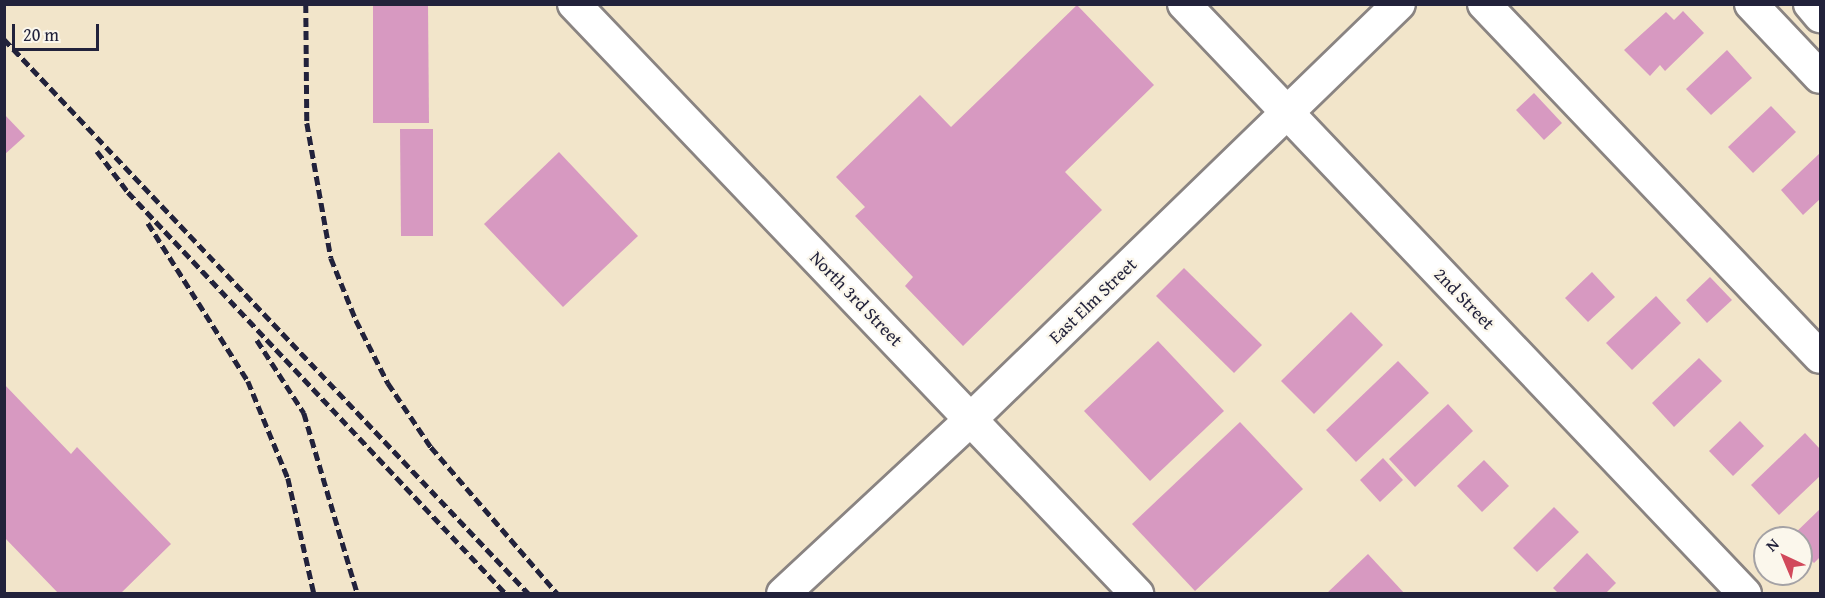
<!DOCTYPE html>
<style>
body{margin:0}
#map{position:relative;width:1825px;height:598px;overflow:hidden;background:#f2e5ca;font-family:"Gentium Book Plus",serif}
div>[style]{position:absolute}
.building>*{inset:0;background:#d799c1}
.roads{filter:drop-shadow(2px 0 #8a8482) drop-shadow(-2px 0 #8a8482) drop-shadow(0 2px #8a8482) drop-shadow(0 -2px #8a8482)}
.minor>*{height:32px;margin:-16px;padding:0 16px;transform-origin:16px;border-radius:16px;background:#fff}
.rail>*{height:4.5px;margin-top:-2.25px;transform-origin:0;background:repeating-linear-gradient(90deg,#22223b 0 9px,transparent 0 13.5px)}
span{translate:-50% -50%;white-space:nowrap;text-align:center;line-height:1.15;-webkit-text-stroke:4.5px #fbf7ec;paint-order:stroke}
.street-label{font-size:18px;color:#22223b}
.frame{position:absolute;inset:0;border:6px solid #22223b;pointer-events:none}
.north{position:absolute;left:1753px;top:526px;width:60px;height:60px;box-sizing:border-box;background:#fbf7ec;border:2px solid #a4a2a5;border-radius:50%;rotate:316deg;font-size:16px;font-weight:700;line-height:24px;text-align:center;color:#22223b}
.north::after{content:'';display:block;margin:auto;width:21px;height:27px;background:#d1495b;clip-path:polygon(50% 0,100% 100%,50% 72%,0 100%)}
.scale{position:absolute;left:12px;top:24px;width:87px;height:27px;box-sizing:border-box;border:3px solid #22223b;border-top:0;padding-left:8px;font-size:18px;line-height:21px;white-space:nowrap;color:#22223b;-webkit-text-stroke:4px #fbf7ec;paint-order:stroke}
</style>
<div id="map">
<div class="building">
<div style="clip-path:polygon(373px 4px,428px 4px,429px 123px,373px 123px)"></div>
<div style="clip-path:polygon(1077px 5px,1154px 85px,1065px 172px,1102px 210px,963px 346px,905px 286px,913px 277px,855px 216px,865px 207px,836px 177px,920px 95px,951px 127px)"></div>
<div style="clip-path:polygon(1683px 11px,1704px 33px,1665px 71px,1660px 65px,1650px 76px,1624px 50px,1666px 12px,1674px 20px)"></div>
<div style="clip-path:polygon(1727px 50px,1752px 78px,1711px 115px,1686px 89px)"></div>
<div style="clip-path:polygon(1534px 93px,1562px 123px,1544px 140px,1516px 110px)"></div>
<div style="clip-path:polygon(1771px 106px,1796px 132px,1753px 173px,1728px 147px)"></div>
<div style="clip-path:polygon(4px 114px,25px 136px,4px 155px)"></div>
<div style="clip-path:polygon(400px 129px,433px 129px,433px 236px,401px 236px)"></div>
<div style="clip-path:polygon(559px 152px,638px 236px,563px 307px,484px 224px)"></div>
<div style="clip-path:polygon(1820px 153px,1820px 199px,1803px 215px,1781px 190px)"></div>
<div style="clip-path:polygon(1184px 268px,1262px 345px,1234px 373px,1156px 296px)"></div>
<div style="clip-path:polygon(1592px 272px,1615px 297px,1588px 322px,1565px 298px)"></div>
<div style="clip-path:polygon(1710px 277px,1732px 300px,1707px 323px,1686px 300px)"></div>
<div style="clip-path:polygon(1656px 296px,1681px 323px,1632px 370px,1606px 343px)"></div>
<div style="clip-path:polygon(1351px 312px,1383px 345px,1314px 414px,1281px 381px)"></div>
<div style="clip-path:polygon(1158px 341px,1224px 411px,1150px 481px,1084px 411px)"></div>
<div style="clip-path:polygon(1699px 358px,1722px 381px,1674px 427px,1652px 403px)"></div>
<div style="clip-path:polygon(1398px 361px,1429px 393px,1356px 462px,1326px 430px)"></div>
<div style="clip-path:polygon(4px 384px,71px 454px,77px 447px,171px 544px,120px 594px,59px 594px,4px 537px)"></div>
<div style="clip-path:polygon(1448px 404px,1473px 431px,1415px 487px,1389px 459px)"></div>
<div style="clip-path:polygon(1740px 421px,1764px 446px,1733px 476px,1709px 451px)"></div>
<div style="clip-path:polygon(1240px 422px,1303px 489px,1195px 591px,1132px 524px)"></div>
<div style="clip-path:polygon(1805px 433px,1820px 449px,1820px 476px,1779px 515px,1751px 485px)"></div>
<div style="clip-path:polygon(1383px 458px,1403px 480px,1380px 502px,1360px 480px)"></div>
<div style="clip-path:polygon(1484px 460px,1509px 486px,1482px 512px,1457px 486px)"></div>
<div style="clip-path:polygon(1554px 507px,1579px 532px,1537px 572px,1513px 548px)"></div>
<div style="clip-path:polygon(1820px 509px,1820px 557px,1814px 563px,1801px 550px,1801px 538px,1790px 538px)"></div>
<div style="clip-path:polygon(1587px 553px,1616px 583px,1605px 594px,1559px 594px,1553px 588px)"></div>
<div style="clip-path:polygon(1368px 554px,1405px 594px,1326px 594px)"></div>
</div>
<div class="roads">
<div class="minor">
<div style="left:574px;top:4px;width:816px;rotate:46.34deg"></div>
<div style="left:1184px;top:4px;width:814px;rotate:46.44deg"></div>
<div style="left:1484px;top:4px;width:487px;rotate:46.4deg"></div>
<div style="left:1751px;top:4px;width:100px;rotate:46.6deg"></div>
<div style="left:1810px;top:4px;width:16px;rotate:50deg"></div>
<div style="left:783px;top:594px;width:257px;rotate:-42.9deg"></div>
<div style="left:971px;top:419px;width:596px;rotate:-44.12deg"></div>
</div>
</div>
<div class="rail">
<div style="left:306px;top:4px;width:119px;rotate:89.5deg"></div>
<div style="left:307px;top:123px;width:137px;rotate:79.9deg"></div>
<div style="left:331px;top:258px;width:67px;rotate:68deg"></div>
<div style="left:356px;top:320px;width:71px;rotate:63.1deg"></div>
<div style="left:388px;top:383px;width:77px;rotate:56.1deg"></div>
<div style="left:431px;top:447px;width:194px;rotate:49.2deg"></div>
<div style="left:4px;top:39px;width:764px;rotate:46.59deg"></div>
<div style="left:97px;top:151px;width:51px;rotate:52.9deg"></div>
<div style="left:128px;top:192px;width:552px;rotate:46.76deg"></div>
<div style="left:148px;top:223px;width:187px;rotate:57.7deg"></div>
<div style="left:248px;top:381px;width:105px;rotate:67.6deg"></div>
<div style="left:288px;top:478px;width:118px;rotate:77.3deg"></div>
<div style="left:257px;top:340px;width:87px;rotate:57.2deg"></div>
<div style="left:304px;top:413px;width:187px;rotate:73.5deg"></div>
</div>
<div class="street-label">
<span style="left:856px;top:299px;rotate:46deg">North 3rd Street</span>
<span style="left:1464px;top:299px;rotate:46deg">2nd Street</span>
<span style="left:1093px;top:301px;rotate:-44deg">East Elm Street</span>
</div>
<div class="frame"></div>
<div class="north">N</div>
<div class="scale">20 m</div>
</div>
